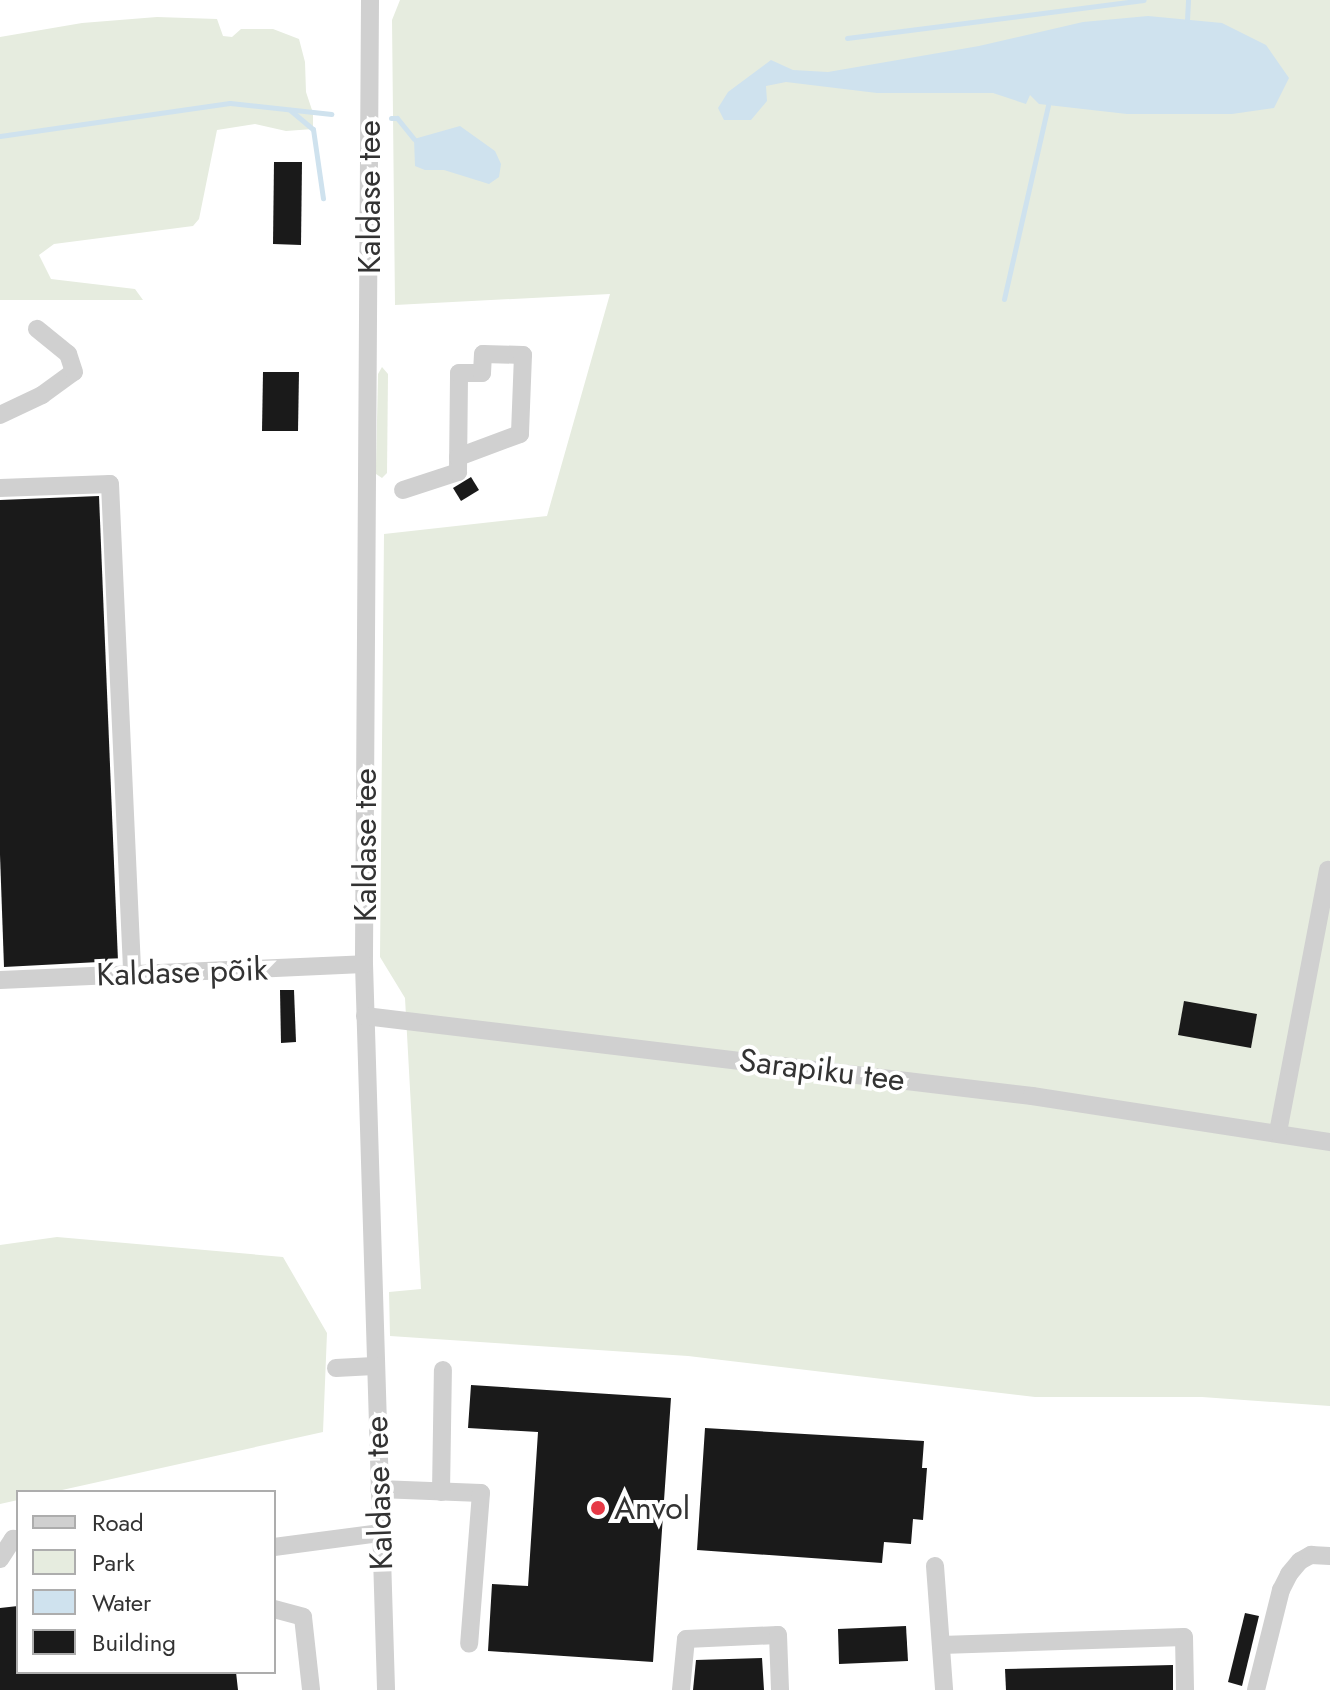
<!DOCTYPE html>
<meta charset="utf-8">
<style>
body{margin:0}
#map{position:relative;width:1330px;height:1690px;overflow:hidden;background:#fff;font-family:Jost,sans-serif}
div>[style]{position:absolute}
.green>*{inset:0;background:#e6ecdf}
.water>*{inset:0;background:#cfe2ee}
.stream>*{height:5px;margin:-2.5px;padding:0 2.5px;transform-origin:2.5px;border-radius:2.5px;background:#cfe2ee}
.building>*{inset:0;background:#1a1a1a}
.minor>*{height:18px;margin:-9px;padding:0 9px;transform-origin:9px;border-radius:9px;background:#d0d0d0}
.dots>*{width:22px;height:22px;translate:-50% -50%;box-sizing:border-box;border:4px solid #fff;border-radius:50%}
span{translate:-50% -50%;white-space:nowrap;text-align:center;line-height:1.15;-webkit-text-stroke:8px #fff;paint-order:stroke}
.street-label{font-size:32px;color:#333}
.poi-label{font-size:32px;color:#333}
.left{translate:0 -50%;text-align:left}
.legend{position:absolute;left:16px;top:1490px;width:260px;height:184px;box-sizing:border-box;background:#fff;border:2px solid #adadad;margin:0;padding:10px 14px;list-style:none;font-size:24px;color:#333}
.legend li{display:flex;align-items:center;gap:16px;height:40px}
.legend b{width:40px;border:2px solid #adadad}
</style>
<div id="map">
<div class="green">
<div style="clip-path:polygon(400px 0,1330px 0,1330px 1406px,1202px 1397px,1035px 1397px,688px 1356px,390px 1336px,389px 1292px,421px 1289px,405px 998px,380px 957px,384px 534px,547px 516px,610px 294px,395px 305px,392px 20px)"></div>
<div style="clip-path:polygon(157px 17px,217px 19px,223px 36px,232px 37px,241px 29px,273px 29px,299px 39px,305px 62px,306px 92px,313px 113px,313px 129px,286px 131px,255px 124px,217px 130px,199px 219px,193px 226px,54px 244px,39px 255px,51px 279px,135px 289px,143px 300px,0 300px,0 37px,82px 23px)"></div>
<div style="clip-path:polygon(382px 367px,388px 374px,387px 473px,382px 478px,376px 474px,376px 467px,378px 374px)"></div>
<div style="clip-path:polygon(57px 1237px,283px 1257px,327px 1333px,323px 1432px,53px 1492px,18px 1492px,18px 1500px,0 1504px,0 1245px)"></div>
</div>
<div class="water">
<div style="clip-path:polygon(1148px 16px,1222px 23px,1266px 45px,1289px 78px,1274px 108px,1232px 114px,1127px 114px,1039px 104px,1030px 95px,1026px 104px,993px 93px,877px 93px,786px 82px,766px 86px,767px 101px,751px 120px,724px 120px,718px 108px,728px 92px,771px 60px,793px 70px,828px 72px,979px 46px,1083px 22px)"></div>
<div style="clip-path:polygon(460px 126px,495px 151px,501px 164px,499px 177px,489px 184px,444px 170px,425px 170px,415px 166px,414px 139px)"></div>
</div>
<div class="stream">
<div style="left:1187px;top:20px;width:20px;rotate:-87deg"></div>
<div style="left:847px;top:38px;width:299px;rotate:-7.3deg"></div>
<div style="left:290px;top:110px;width:30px;rotate:40deg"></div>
<div style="left:313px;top:129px;width:70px;rotate:81.8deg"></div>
<div style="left:391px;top:118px;width:6px"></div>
<div style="left:397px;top:118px;width:27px;rotate:51deg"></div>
<div style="left:0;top:136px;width:232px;rotate:-8.2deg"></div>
<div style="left:230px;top:103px;width:102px;rotate:6.2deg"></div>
<div style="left:1004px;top:299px;width:199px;rotate:-77.2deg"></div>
</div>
<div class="building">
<div style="clip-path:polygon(274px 162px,302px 162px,301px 245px,273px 244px)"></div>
<div style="clip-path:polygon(263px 372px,299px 372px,298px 431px,262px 431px)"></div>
<div style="clip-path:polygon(471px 477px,479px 490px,461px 501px,453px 488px)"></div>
<div style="clip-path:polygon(99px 496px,118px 961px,4px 967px,0 855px,0 500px)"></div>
<div style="clip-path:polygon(280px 990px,294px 990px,296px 1042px,281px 1043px)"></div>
<div style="clip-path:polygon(1184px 1001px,1257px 1014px,1251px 1048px,1178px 1035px)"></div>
<div style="clip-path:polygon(471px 1385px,671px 1398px,653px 1662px,488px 1651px,492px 1584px,528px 1586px,538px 1432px,468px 1428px)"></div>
<div style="clip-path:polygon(705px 1428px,924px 1441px,922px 1468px,927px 1468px,923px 1520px,913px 1519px,911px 1544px,884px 1542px,882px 1563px,697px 1550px)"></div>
<div style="clip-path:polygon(18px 1606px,18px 1672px,236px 1672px,238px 1690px,0 1690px,0 1608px)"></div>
<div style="clip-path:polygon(1245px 1613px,1259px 1616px,1242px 1686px,1228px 1682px)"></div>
<div style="clip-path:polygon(906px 1626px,908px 1661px,839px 1664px,838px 1629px)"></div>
<div style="clip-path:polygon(762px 1658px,764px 1690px,693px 1690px,696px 1660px)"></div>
<div style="clip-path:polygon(1173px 1665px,1173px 1690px,1006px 1690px,1005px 1669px)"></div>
</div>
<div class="minor">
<div style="left:370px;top:0;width:964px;rotate:90.36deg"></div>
<div style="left:364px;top:964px;width:726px;rotate:88.26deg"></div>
<div style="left:0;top:415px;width:47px;rotate:-25.5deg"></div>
<div style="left:42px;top:395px;width:39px;rotate:-36deg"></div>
<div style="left:74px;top:372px;width:19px;rotate:-108deg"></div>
<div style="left:68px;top:354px;width:40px;rotate:-141deg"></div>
<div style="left:0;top:488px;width:110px;rotate:-2.1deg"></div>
<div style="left:110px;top:484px;width:490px;rotate:87.4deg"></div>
<div style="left:403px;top:490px;width:58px;rotate:-18.1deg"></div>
<div style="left:458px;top:472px;width:99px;rotate:-89.4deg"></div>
<div style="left:459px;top:373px;width:23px"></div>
<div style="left:482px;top:373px;width:19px;rotate:-87deg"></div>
<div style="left:483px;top:354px;width:40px;rotate:1.4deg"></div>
<div style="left:523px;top:355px;width:79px;rotate:92.2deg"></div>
<div style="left:520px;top:434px;width:66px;rotate:159.6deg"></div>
<div style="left:0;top:980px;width:364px;rotate:-2.5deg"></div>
<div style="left:365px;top:1016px;width:672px;rotate:6.84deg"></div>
<div style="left:1032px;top:1096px;width:302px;rotate:8.8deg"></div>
<div style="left:1278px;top:1132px;width:267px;rotate:-79.2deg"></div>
<div style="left:336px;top:1368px;width:38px;rotate:-3deg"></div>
<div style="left:379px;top:1489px;width:102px;rotate:2.2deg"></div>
<div style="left:481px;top:1493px;width:151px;rotate:94.5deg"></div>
<div style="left:441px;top:1492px;width:122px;rotate:-89.1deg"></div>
<div style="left:274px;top:1547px;width:108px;rotate:-7.5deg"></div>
<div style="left:0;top:1559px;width:24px;rotate:-57deg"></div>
<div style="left:13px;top:1539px;width:5px"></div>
<div style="left:935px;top:1566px;width:124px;rotate:85.8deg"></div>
<div style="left:274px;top:1609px;width:30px;rotate:15deg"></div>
<div style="left:303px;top:1617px;width:73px;rotate:83.7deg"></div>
<div style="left:941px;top:1645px;width:243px;rotate:-1.9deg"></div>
<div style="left:1184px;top:1637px;width:53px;rotate:88.9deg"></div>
<div style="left:681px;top:1690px;width:51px;rotate:-84.4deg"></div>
<div style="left:686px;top:1639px;width:92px;rotate:-2.5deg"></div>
<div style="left:778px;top:1635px;width:55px;rotate:87.9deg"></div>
<div style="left:1256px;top:1690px;width:103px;rotate:-76deg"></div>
<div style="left:1281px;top:1590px;width:18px;rotate:-63deg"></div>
<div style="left:1289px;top:1574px;width:17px;rotate:-50deg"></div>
<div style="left:1300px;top:1561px;width:13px;rotate:-29deg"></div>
<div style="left:1311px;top:1555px;width:19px;rotate:3deg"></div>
</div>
<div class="dots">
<div style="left:598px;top:1508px;background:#e63946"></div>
</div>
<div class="street-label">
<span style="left:369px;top:197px;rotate:-90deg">Kaldase tee</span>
<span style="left:365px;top:845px;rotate:-90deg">Kaldase tee</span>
<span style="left:182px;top:972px;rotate:-2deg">Kaldase põik</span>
<span style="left:822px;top:1070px;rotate:7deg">Sarapiku tee</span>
<span style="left:379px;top:1493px;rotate:-92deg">Kaldase tee</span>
</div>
<div class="poi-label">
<span class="left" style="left:614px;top:1508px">Anvol</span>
</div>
<ul class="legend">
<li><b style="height:10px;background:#d0d0d0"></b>Road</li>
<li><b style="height:22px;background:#e6ecdf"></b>Park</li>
<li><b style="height:22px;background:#cfe2ee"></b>Water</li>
<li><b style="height:22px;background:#1a1a1a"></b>Building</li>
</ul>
</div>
